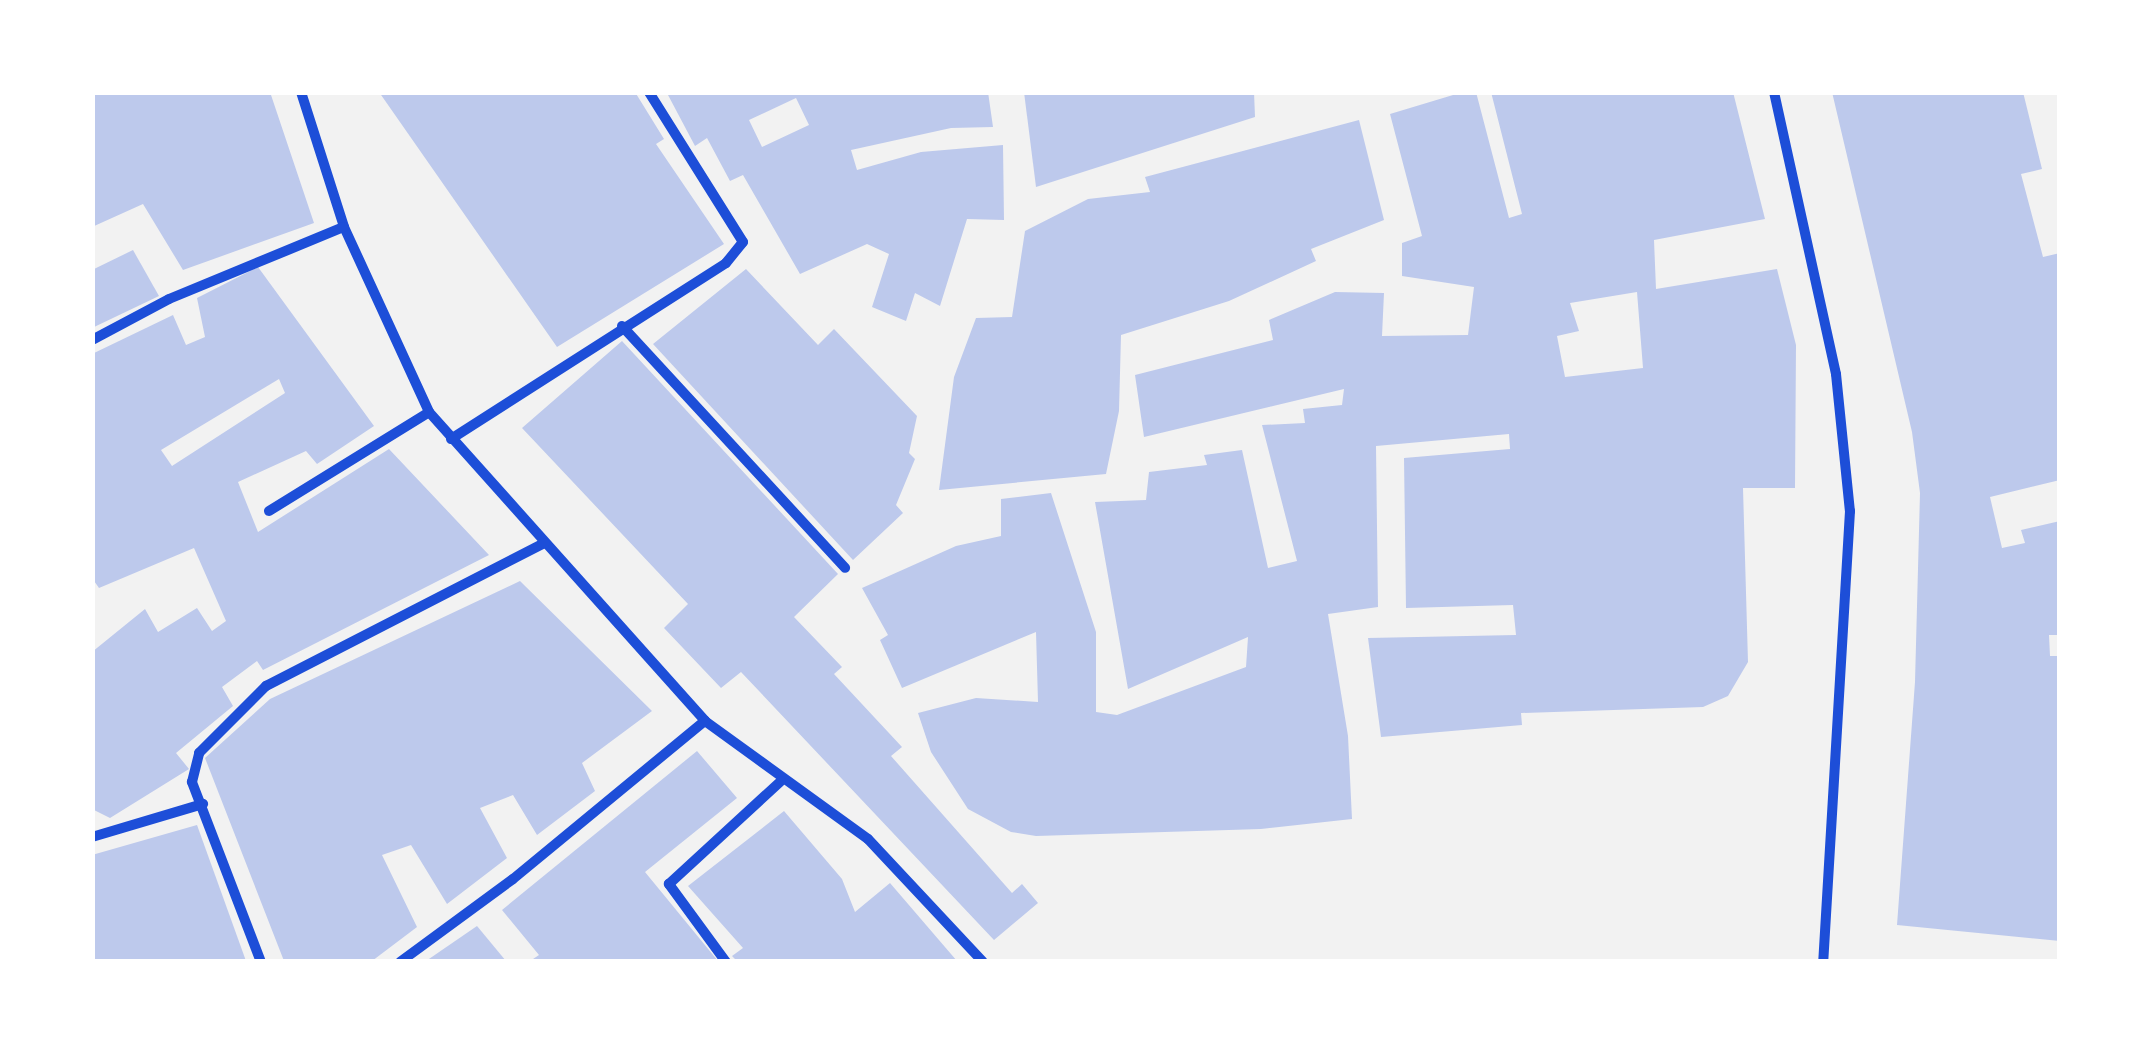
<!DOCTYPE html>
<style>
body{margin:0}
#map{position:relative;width:2152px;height:1054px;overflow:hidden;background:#f2f2f2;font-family:"Noto Sans",sans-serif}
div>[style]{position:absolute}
.building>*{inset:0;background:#bdc9ec}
.minor>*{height:10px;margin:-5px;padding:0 5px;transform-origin:5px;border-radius:5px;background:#1d4ed8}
span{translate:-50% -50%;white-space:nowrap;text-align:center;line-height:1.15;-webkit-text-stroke:10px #fff;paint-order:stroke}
.frame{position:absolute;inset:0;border:95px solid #fff;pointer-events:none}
</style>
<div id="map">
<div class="building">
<div style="clip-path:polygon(92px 92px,270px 92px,314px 223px,183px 270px,143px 204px,92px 227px)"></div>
<div style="clip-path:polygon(379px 92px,635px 92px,664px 139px,656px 144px,724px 244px,557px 347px)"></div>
<div style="clip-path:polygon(evenodd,675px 92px,988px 92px,993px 127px,951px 128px,851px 150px,857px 170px,921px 152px,1003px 145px,1004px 220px,967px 219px,940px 306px,915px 293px,906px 321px,872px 307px,889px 254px,867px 244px,800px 274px,743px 175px,730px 181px,707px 138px,695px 146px,668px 95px,675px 92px,796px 98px,809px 125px,762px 147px,749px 120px,796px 98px)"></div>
<div style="clip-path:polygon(1024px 92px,1254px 92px,1255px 117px,1036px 187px)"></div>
<div style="clip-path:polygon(evenodd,1463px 92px,1476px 92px,1509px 218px,1522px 214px,1491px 92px,1733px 92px,1765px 219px,1654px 240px,1656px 289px,1777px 269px,1796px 345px,1795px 488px,1743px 488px,1748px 662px,1728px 696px,1703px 707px,1521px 713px,1522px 725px,1381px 737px,1368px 638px,1516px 635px,1513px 605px,1406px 608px,1404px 458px,1510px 449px,1509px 434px,1376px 446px,1378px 607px,1328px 614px,1348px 736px,1352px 819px,1261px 829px,1036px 836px,1011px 832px,968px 809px,931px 752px,918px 713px,976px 698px,1038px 702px,1036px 632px,902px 688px,880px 640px,888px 635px,862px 588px,956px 546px,1001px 536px,1001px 499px,1051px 493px,1096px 632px,1096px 712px,1117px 715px,1246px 667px,1248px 637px,1128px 689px,1095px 502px,1146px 500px,1149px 472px,1207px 465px,1204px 455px,1242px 450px,1268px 568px,1297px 561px,1262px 425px,1305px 423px,1303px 409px,1342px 405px,1344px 389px,1144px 437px,1135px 375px,1273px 340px,1269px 320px,1335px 292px,1384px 293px,1382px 336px,1468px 335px,1474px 287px,1402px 276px,1402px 243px,1422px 236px,1390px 114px,1463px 92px,1637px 292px,1643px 368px,1565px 377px,1557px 336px,1579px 331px,1570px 303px,1637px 292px)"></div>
<div style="clip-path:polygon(1832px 92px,2023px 92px,2042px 169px,2021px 174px,2043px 257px,2060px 253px,2060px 480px,1990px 497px,2002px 548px,2025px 543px,2021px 530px,2060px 521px,2060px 635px,2049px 635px,2050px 656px,2060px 656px,2060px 941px,1897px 925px,1915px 682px,1920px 493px,1912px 432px)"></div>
<div style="clip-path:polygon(1359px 120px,1384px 220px,1311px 249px,1316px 261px,1229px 301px,1121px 335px,1119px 411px,1106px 474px,939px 490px,954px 377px,976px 318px,1012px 317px,1025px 231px,1088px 199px,1150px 192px,1145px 177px)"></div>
<div style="clip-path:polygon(133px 250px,159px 296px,92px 328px,92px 270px)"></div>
<div style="clip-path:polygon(evenodd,258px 267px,374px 426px,317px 464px,306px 451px,238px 482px,258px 532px,389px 449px,489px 555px,263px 670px,257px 661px,222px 687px,233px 706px,176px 753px,189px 769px,110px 818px,92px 809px,92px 652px,145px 609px,158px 632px,197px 608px,212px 631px,226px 621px,194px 548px,99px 588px,92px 578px,92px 354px,173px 315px,186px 345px,205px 337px,197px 298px,258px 267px,279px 379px,285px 393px,172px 466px,161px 450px,279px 379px)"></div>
<div style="clip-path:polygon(746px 269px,818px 345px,834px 329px,917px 416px,909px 453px,915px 459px,896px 505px,903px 513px,853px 560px,653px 344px)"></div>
<div style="clip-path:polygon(622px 341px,838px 574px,794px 617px,842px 667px,834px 674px,902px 747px,891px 756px,1012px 893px,1022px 884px,1038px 903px,994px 940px,741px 672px,721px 688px,664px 628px,688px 604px,522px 428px)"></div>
<div style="clip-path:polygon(520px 581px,652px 711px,582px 763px,595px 791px,537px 835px,513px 795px,480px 808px,507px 858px,447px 904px,411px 845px,382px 855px,417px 927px,372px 961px,284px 961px,205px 758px,270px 699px)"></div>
<div style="clip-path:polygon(697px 751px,737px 798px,645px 872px,718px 961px,530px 961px,539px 955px,502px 910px)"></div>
<div style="clip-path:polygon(784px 811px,842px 879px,855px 912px,890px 883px,957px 961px,737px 961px,732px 956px,743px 948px,688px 886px)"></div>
<div style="clip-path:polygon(197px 825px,246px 961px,92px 961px,92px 855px)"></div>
<div style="clip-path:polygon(477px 926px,506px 961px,426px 961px)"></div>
</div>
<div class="minor">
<div style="left:301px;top:92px;width:142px;rotate:72.3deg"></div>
<div style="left:344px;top:227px;width:204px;rotate:65.3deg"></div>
<div style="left:429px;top:412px;width:414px;rotate:48.2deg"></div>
<div style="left:705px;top:721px;width:201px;rotate:35.9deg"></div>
<div style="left:868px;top:839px;width:168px;rotate:46.9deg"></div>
<div style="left:1774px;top:92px;width:289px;rotate:77.6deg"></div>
<div style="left:1836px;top:374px;width:138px;rotate:84.2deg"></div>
<div style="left:1850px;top:511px;width:452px;rotate:93.4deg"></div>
<div style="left:622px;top:326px;width:329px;rotate:47.3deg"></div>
<div style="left:92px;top:340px;width:87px;rotate:-28deg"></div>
<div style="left:169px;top:299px;width:189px;rotate:-22.4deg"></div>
<div style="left:451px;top:439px;width:326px;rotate:-32.6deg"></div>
<div style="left:726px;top:263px;width:27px;rotate:-51deg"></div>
<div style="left:743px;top:242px;width:177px;rotate:-122.1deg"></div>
<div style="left:269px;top:511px;width:188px;rotate:-31.7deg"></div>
<div style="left:92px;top:837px;width:116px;rotate:-16.6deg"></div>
<div style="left:261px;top:962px;width:193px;rotate:-111deg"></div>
<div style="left:192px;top:782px;width:30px;rotate:-76deg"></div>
<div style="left:199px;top:753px;width:95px;rotate:-45deg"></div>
<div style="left:266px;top:686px;width:313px;rotate:-27.2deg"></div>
<div style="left:400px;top:962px;width:140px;rotate:-36.3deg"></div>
<div style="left:513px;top:879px;width:249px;rotate:-39.5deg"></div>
<div style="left:726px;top:962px;width:97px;rotate:-126.2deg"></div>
<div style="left:669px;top:884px;width:152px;rotate:-42.6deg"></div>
</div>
<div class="frame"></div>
</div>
